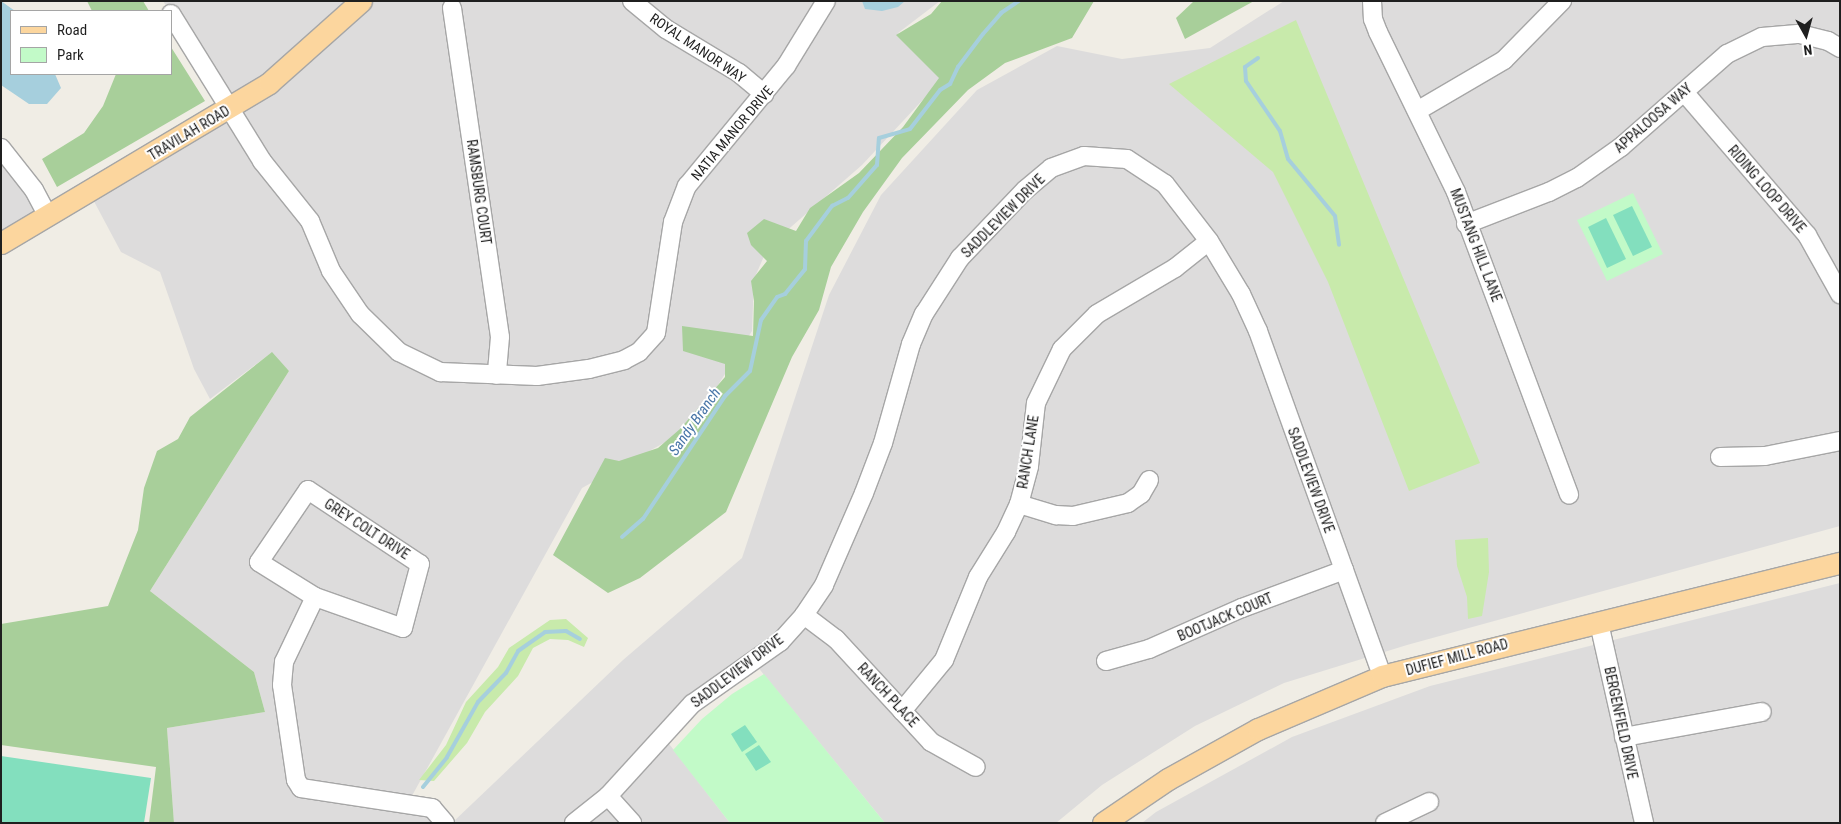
<!DOCTYPE html>
<style>
body{margin:0}
#map{position:relative;width:1841px;height:824px;overflow:hidden;background:#f0ede5;font-family:"Roboto Condensed",sans-serif}
div>[style]{position:absolute}
.residential>*{inset:0;background:#dddcdc}
.grass>*{inset:0;background:#c8eaab}
.forest>*{inset:0;background:#a8cf9a}
.park>*{inset:0;background:#c2fac8}
.pitch>*{inset:0;background:#83dfbe}
.water>*{inset:0;background:#a6cfdd}
.stream>*{height:4px;margin:-2px;padding:0 2px;transform-origin:2px;border-radius:2px;background:#a6cfdd}
.roads{filter:drop-shadow(1px 0 #a6a6a6) drop-shadow(-1px 0 #a6a6a6) drop-shadow(0 1px #a6a6a6) drop-shadow(0 -1px #a6a6a6)}
.minor>*{height:18px;margin:-9px;padding:0 9px;transform-origin:9px;border-radius:9px;background:#fff}
.major>*{height:21px;margin:-10.5px;padding:0 10.5px;transform-origin:10.5px;border-radius:10.5px;background:#fcd69e}
span{translate:-50% -50%;white-space:nowrap;text-align:center;line-height:1.15;-webkit-text-stroke:4px #fff;paint-order:stroke}
.street-label{font-size:14px;color:#1f1f1f}
.water-label{font-size:15px;color:#4875a7;font-style:italic}
.frame{position:absolute;inset:0;border:2px solid #1f1f1f;pointer-events:none}
.legend{position:absolute;left:10px;top:10px;width:162px;height:65px;box-sizing:border-box;background:#fff;border:1px solid #a5a5a5;margin:0;padding:6px 9px;list-style:none;font-size:15px;color:#1f1f1f}
.legend li{display:flex;align-items:center;gap:10px;height:25px}
.legend b{width:25px;border:1px solid #a5a5a5}
.north{position:absolute;left:1781px;top:10px;width:50px;height:50px;-webkit-text-stroke:4px #fff;paint-order:stroke;rotate:173deg;font-size:14px;font-weight:700;line-height:20px;text-align:center;color:#1f1f1f}
.north::after{content:'';display:block;margin:auto;width:18px;height:22px;background:#1f1f1f;clip-path:polygon(50% 0,100% 100%,50% 72%,0 100%)}
</style>
<div id="map">
<div class="residential">
<div style="clip-path:polygon(163px 1px,940px 1px,898px 33px,945px 76px,862px 165px,768px 247px,754px 279px,752px 331px,691px 428px,582px 488px,408px 803px,445px 823px,174px 823px,167px 728px,265px 712px,254px 672px,150px 591px,289px 371px,271px 353px,210px 399px,194px 369px,160px 272px,121px 252px,89px 192px,231px 108px)"></div>
<div style="clip-path:polygon(1284px 1px,1840px 1px,1840px 526px,1407px 645px,1284px 683px,1195px 726px,1102px 785px,1056px 823px,885px 823px,752px 660px,663px 736px,730px 823px,452px 823px,623px 660px,742px 558px,829px 295px,881px 195px,977px 90px,1057px 46px,1122px 59px,1210px 48px)"></div>
<div style="clip-path:polygon(1px 161px,48px 216px,1px 243px)"></div>
<div style="clip-path:polygon(1840px 583px,1840px 823px,1142px 823px,1156px 812px,1292px 737px,1430px 686px)"></div>
</div>
<div class="grass">
<div style="clip-path:polygon(1296px 20px,1480px 463px,1409px 491px,1328px 282px,1273px 172px,1169px 84px)"></div>
<div style="clip-path:polygon(1488px 538px,1489px 572px,1482px 616px,1468px 619px,1467px 597px,1457px 566px,1455px 540px)"></div>
<div style="clip-path:polygon(566px 619px,588px 638px,584px 647px,568px 640px,550px 639px,533px 648px,518px 676px,485px 712px,467px 743px,434px 781px,419px 780px,446px 745px,466px 702px,498px 667px,509px 648px,550px 620px)"></div>
</div>
<div class="forest">
<div style="clip-path:polygon(87px 1px,143px 1px,149px 11px,92px 11px)"></div>
<div style="clip-path:polygon(942px 1px,1094px 1px,1072px 38px,1005px 63px,968px 90px,902px 158px,863px 212px,831px 267px,819px 310px,792px 357px,726px 512px,640px 578px,608px 593px,553px 555px,605px 458px,619px 461px,658px 448px,680px 429px,725px 377px,725px 364px,683px 351px,682px 326px,753px 336px,754px 301px,751px 281px,767px 261px,751px 245px,747px 233px,764px 219px,796px 231px,810px 208px,859px 173px,903px 127px,939px 78px,896px 35px,931px 14px)"></div>
<div style="clip-path:polygon(1194px 1px,1254px 1px,1185px 39px,1176px 18px)"></div>
<div style="clip-path:polygon(171px 47px,205px 101px,57px 187px,42px 159px,84px 133px,103px 106px,116px 74px,171px 74px)"></div>
<div style="clip-path:polygon(272px 352px,289px 371px,150px 591px,254px 672px,265px 712px,167px 728px,174px 823px,149px 823px,156px 767px,1px 745px,1px 624px,108px 606px,138px 530px,144px 488px,157px 451px,178px 439px,190px 417px)"></div>
</div>
<div class="park">
<div style="clip-path:polygon(1633px 193px,1663px 254px,1607px 281px,1577px 220px)"></div>
<div style="clip-path:polygon(764px 674px,885px 823px,730px 823px,673px 750px,702px 719px,732px 694px)"></div>
</div>
<div class="pitch">
<div style="clip-path:polygon(1632px 206px,1652px 247px,1633px 256px,1613px 215px)"></div>
<div style="clip-path:polygon(1606px 218px,1626px 259px,1607px 268px,1588px 227px)"></div>
<div style="clip-path:polygon(745px 725px,757px 742px,742px 752px,731px 734px)"></div>
<div style="clip-path:polygon(759px 745px,771px 762px,756px 771px,745px 754px)"></div>
<div style="clip-path:polygon(1px 756px,151px 778px,144px 823px,1px 823px)"></div>
</div>
<div class="water">
<div style="clip-path:polygon(1px 1px,15px 11px,11px 11px,11px 74px,55px 74px,61px 88px,47px 104px,29px 104px,1px 85px)"></div>
<div style="clip-path:polygon(862px 1px,905px 1px,898px 7px,882px 11px,865px 9px)"></div>
</div>
<div class="stream">
<div style="left:1258px;top:58px;width:16px;rotate:145deg"></div>
<div style="left:1245px;top:67px;width:14px;rotate:86deg"></div>
<div style="left:1246px;top:81px;width:60px;rotate:55.8deg"></div>
<div style="left:1280px;top:131px;width:29px;rotate:74deg"></div>
<div style="left:1288px;top:159px;width:74px;rotate:50.5deg"></div>
<div style="left:1335px;top:216px;width:29px;rotate:82deg"></div>
<div style="left:622px;top:537px;width:28px;rotate:-41deg"></div>
<div style="left:643px;top:519px;width:148px;rotate:-56.3deg"></div>
<div style="left:725px;top:396px;width:35px;rotate:-45deg"></div>
<div style="left:750px;top:371px;width:52px;rotate:-77.8deg"></div>
<div style="left:761px;top:320px;width:28px;rotate:-55deg"></div>
<div style="left:777px;top:297px;width:9px;rotate:-21deg"></div>
<div style="left:785px;top:294px;width:32px;rotate:-51deg"></div>
<div style="left:805px;top:269px;width:28px;rotate:-88deg"></div>
<div style="left:806px;top:241px;width:44px;rotate:-53.4deg"></div>
<div style="left:832px;top:206px;width:18px;rotate:-27deg"></div>
<div style="left:848px;top:198px;width:44px;rotate:-48.7deg"></div>
<div style="left:877px;top:165px;width:27px;rotate:-86deg"></div>
<div style="left:879px;top:138px;width:32px;rotate:-16deg"></div>
<div style="left:910px;top:129px;width:49px;rotate:-52.4deg"></div>
<div style="left:940px;top:90px;width:12px;rotate:-31deg"></div>
<div style="left:950px;top:84px;width:19px;rotate:-65deg"></div>
<div style="left:958px;top:67px;width:41px;rotate:-52.9deg"></div>
<div style="left:983px;top:34px;width:28px;rotate:-49deg"></div>
<div style="left:1001px;top:13px;width:22px;rotate:-34deg"></div>
<div style="left:423px;top:787px;width:38px;rotate:-51deg"></div>
<div style="left:447px;top:757px;width:63px;rotate:-60.6deg"></div>
<div style="left:478px;top:702px;width:40px;rotate:-46deg"></div>
<div style="left:506px;top:673px;width:25px;rotate:-61deg"></div>
<div style="left:518px;top:651px;width:33px;rotate:-35deg"></div>
<div style="left:545px;top:632px;width:21px;rotate:-3deg"></div>
<div style="left:566px;top:631px;width:16px;rotate:30deg"></div>
</div>
<div class="roads">
<div class="minor">
<div style="left:632px;top:1px;width:44px;rotate:39.5deg"></div>
<div style="left:666px;top:29px;width:85px;rotate:31.1deg"></div>
<div style="left:739px;top:73px;width:33px;rotate:40deg"></div>
<div style="left:1372px;top:1px;width:18px;rotate:87deg"></div>
<div style="left:1373px;top:19px;width:14px;rotate:69deg"></div>
<div style="left:1378px;top:32px;width:178px;rotate:64deg"></div>
<div style="left:1456px;top:192px;width:323px;rotate:69.5deg"></div>
<div style="left:452px;top:8px;width:332px;rotate:81.7deg"></div>
<div style="left:500px;top:337px;width:38px;rotate:95deg"></div>
<div style="left:171px;top:14px;width:173px;rotate:58.2deg"></div>
<div style="left:262px;top:161px;width:77px;rotate:51.3deg"></div>
<div style="left:310px;top:221px;width:54px;rotate:67.2deg"></div>
<div style="left:331px;top:271px;width:52px;rotate:56deg"></div>
<div style="left:360px;top:314px;width:54px;rotate:44.3deg"></div>
<div style="left:399px;top:352px;width:46px;rotate:26deg"></div>
<div style="left:440px;top:372px;width:97px;rotate:2.4deg"></div>
<div style="left:537px;top:376px;width:52px;rotate:-7.7deg"></div>
<div style="left:589px;top:369px;width:36px;rotate:-14deg"></div>
<div style="left:624px;top:360px;width:17px;rotate:-28deg"></div>
<div style="left:639px;top:352px;width:25px;rotate:-48deg"></div>
<div style="left:656px;top:333px;width:112px;rotate:-81.3deg"></div>
<div style="left:673px;top:222px;width:39px;rotate:-69deg"></div>
<div style="left:687px;top:186px;width:156px;rotate:-50.5deg"></div>
<div style="left:786px;top:66px;width:76px;rotate:-58.4deg"></div>
<div style="left:1684px;top:92px;width:189px;rotate:49.3deg"></div>
<div style="left:1807px;top:235px;width:68px;rotate:60.8deg"></div>
<div style="left:1417px;top:111px;width:101px;rotate:-30.4deg"></div>
<div style="left:1504px;top:60px;width:83px;rotate:-45.5deg"></div>
<div style="left:1px;top:148px;width:53px;rotate:51.8deg"></div>
<div style="left:34px;top:190px;width:30px;rotate:62deg"></div>
<div style="left:1466px;top:224px;width:89px;rotate:-21.1deg"></div>
<div style="left:1549px;top:192px;width:31px;rotate:-27deg"></div>
<div style="left:1577px;top:178px;width:54px;rotate:-35.2deg"></div>
<div style="left:1621px;top:147px;width:141px;rotate:-41.3deg"></div>
<div style="left:1727px;top:54px;width:39px;rotate:-26deg"></div>
<div style="left:1762px;top:37px;width:38px;rotate:-5deg"></div>
<div style="left:1800px;top:34px;width:29px;rotate:14deg"></div>
<div style="left:1828px;top:41px;width:14px;rotate:30deg"></div>
<div style="left:1720px;top:457px;width:45px;rotate:-1.3deg"></div>
<div style="left:1765px;top:456px;width:76px;rotate:-11.3deg"></div>
<div style="left:308px;top:490px;width:134px;rotate:33.5deg"></div>
<div style="left:420px;top:564px;width:66px;rotate:104.9deg"></div>
<div style="left:403px;top:628px;width:93px;rotate:-160.6deg"></div>
<div style="left:315px;top:597px;width:66px;rotate:-148deg"></div>
<div style="left:259px;top:562px;width:87px;rotate:-55.8deg"></div>
<div style="left:1019px;top:504px;width:39px;rotate:17deg"></div>
<div style="left:1056px;top:515px;width:17px;rotate:3deg"></div>
<div style="left:1073px;top:516px;width:57px;rotate:-13.3deg"></div>
<div style="left:1128px;top:503px;width:16px;rotate:-35deg"></div>
<div style="left:1141px;top:494px;width:16px;rotate:-60deg"></div>
<div style="left:315px;top:597px;width:72px;rotate:115.5deg"></div>
<div style="left:284px;top:662px;width:23px;rotate:95deg"></div>
<div style="left:282px;top:685px;width:96px;rotate:81.6deg"></div>
<div style="left:296px;top:780px;width:9px;rotate:58deg"></div>
<div style="left:301px;top:788px;width:133px;rotate:8.7deg"></div>
<div style="left:432px;top:808px;width:20px;rotate:49deg"></div>
<div style="left:804px;top:615px;width:40px;rotate:37deg"></div>
<div style="left:836px;top:639px;width:140px;rotate:47.3deg"></div>
<div style="left:931px;top:742px;width:51px;rotate:29.1deg"></div>
<div style="left:1599px;top:623px;width:205px;rotate:77.3deg"></div>
<div style="left:1106px;top:661px;width:45px;rotate:-15.6deg"></div>
<div style="left:1149px;top:649px;width:102px;rotate:-23.8deg"></div>
<div style="left:1242px;top:608px;width:109px;rotate:-20.4deg"></div>
<div style="left:902px;top:711px;width:66px;rotate:-50.5deg"></div>
<div style="left:944px;top:660px;width:90px;rotate:-67.7deg"></div>
<div style="left:978px;top:577px;width:53px;rotate:-58.1deg"></div>
<div style="left:1006px;top:532px;width:31px;rotate:-65deg"></div>
<div style="left:1019px;top:504px;width:39px;rotate:-75deg"></div>
<div style="left:1029px;top:466px;width:63px;rotate:-83.7deg"></div>
<div style="left:1036px;top:403px;width:60px;rotate:-64.3deg"></div>
<div style="left:1062px;top:349px;width:49px;rotate:-45deg"></div>
<div style="left:1097px;top:314px;width:91px;rotate:-30.5deg"></div>
<div style="left:1175px;top:268px;width:43px;rotate:-38.5deg"></div>
<div style="left:1624px;top:737px;width:140px;rotate:-10.3deg"></div>
<div style="left:608px;top:796px;width:36px;rotate:48deg"></div>
<div style="left:574px;top:823px;width:43px;rotate:-38.5deg"></div>
<div style="left:608px;top:796px;width:125px;rotate:-47.6deg"></div>
<div style="left:692px;top:704px;width:108px;rotate:-35.2deg"></div>
<div style="left:780px;top:642px;width:36px;rotate:-48deg"></div>
<div style="left:804px;top:615px;width:36px;rotate:-56deg"></div>
<div style="left:824px;top:585px;width:100px;rotate:-66.5deg"></div>
<div style="left:864px;top:493px;width:53px;rotate:-69.2deg"></div>
<div style="left:883px;top:443px;width:103px;rotate:-74.2deg"></div>
<div style="left:911px;top:344px;width:33px;rotate:-67deg"></div>
<div style="left:924px;top:314px;width:67px;rotate:-57.3deg"></div>
<div style="left:960px;top:258px;width:94px;rotate:-46.3deg"></div>
<div style="left:1025px;top:190px;width:34px;rotate:-40deg"></div>
<div style="left:1051px;top:168px;width:35px;rotate:-20deg"></div>
<div style="left:1084px;top:156px;width:43px;rotate:4deg"></div>
<div style="left:1127px;top:159px;width:45px;rotate:33.3deg"></div>
<div style="left:1165px;top:184px;width:72px;rotate:52.3deg"></div>
<div style="left:1209px;top:241px;width:62px;rotate:58.9deg"></div>
<div style="left:1241px;top:294px;width:41px;rotate:65.3deg"></div>
<div style="left:1258px;top:331px;width:367px;rotate:70.2deg"></div>
<div style="left:1385px;top:823px;width:49px;rotate:-25.5deg"></div>
</div>
<div class="major">
<div style="left:1px;top:243px;width:312px;rotate:-30.8deg"></div>
<div style="left:269px;top:83px;width:123px;rotate:-41.7deg"></div>
<div style="left:1103px;top:823px;width:78px;rotate:-34.1deg"></div>
<div style="left:1168px;top:779px;width:103px;rotate:-29.1deg"></div>
<div style="left:1258px;top:729px;width:135px;rotate:-23.1deg"></div>
<div style="left:1382px;top:676px;width:472px;rotate:-13.9deg"></div>
</div>
</div>
<div class="street-label">
<span style="left:698px;top:48px;rotate:34deg">ROYAL MANOR WAY</span>
<span style="left:1653px;top:118px;rotate:-41deg">APPALOOSA WAY</span>
<span style="left:189px;top:133px;rotate:-31deg">TRAVILAH ROAD</span>
<span style="left:732px;top:133px;rotate:-50deg">NATIA MANOR DRIVE</span>
<span style="left:1767px;top:189px;rotate:49deg">RIDING LOOP DRIVE</span>
<span style="left:479px;top:192px;rotate:82deg">RAMSBURG COURT</span>
<span style="left:1003px;top:216px;rotate:-45deg">SADDLEVIEW DRIVE</span>
<span style="left:1476px;top:245px;rotate:69deg">MUSTANG HILL LANE</span>
<span style="left:1028px;top:452px;rotate:-81deg">RANCH LANE</span>
<span style="left:1311px;top:480px;rotate:70deg">SADDLEVIEW DRIVE</span>
<span style="left:367px;top:529px;rotate:33deg">GREY COLT DRIVE</span>
<span style="left:1225px;top:617px;rotate:-23deg">BOOTJACK COURT</span>
<span style="left:1457px;top:657px;rotate:-15deg">DUFIEF MILL ROAD</span>
<span style="left:737px;top:671px;rotate:-37deg">SADDLEVIEW DRIVE</span>
<span style="left:888px;top:695px;rotate:47deg">RANCH PLACE</span>
<span style="left:1621px;top:723px;rotate:78deg">BERGENFIELD DRIVE</span>
</div>
<div class="water-label">
<span style="left:695px;top:422px;rotate:-55deg">Sandy Branch</span>
</div>
<div class="frame"></div>
<ul class="legend">
<li><b style="height:6px;background:#fcd69e"></b>Road</li>
<li><b style="height:14px;background:#c2fac8"></b>Park</li>
</ul>
<div class="north">N</div>
</div>
